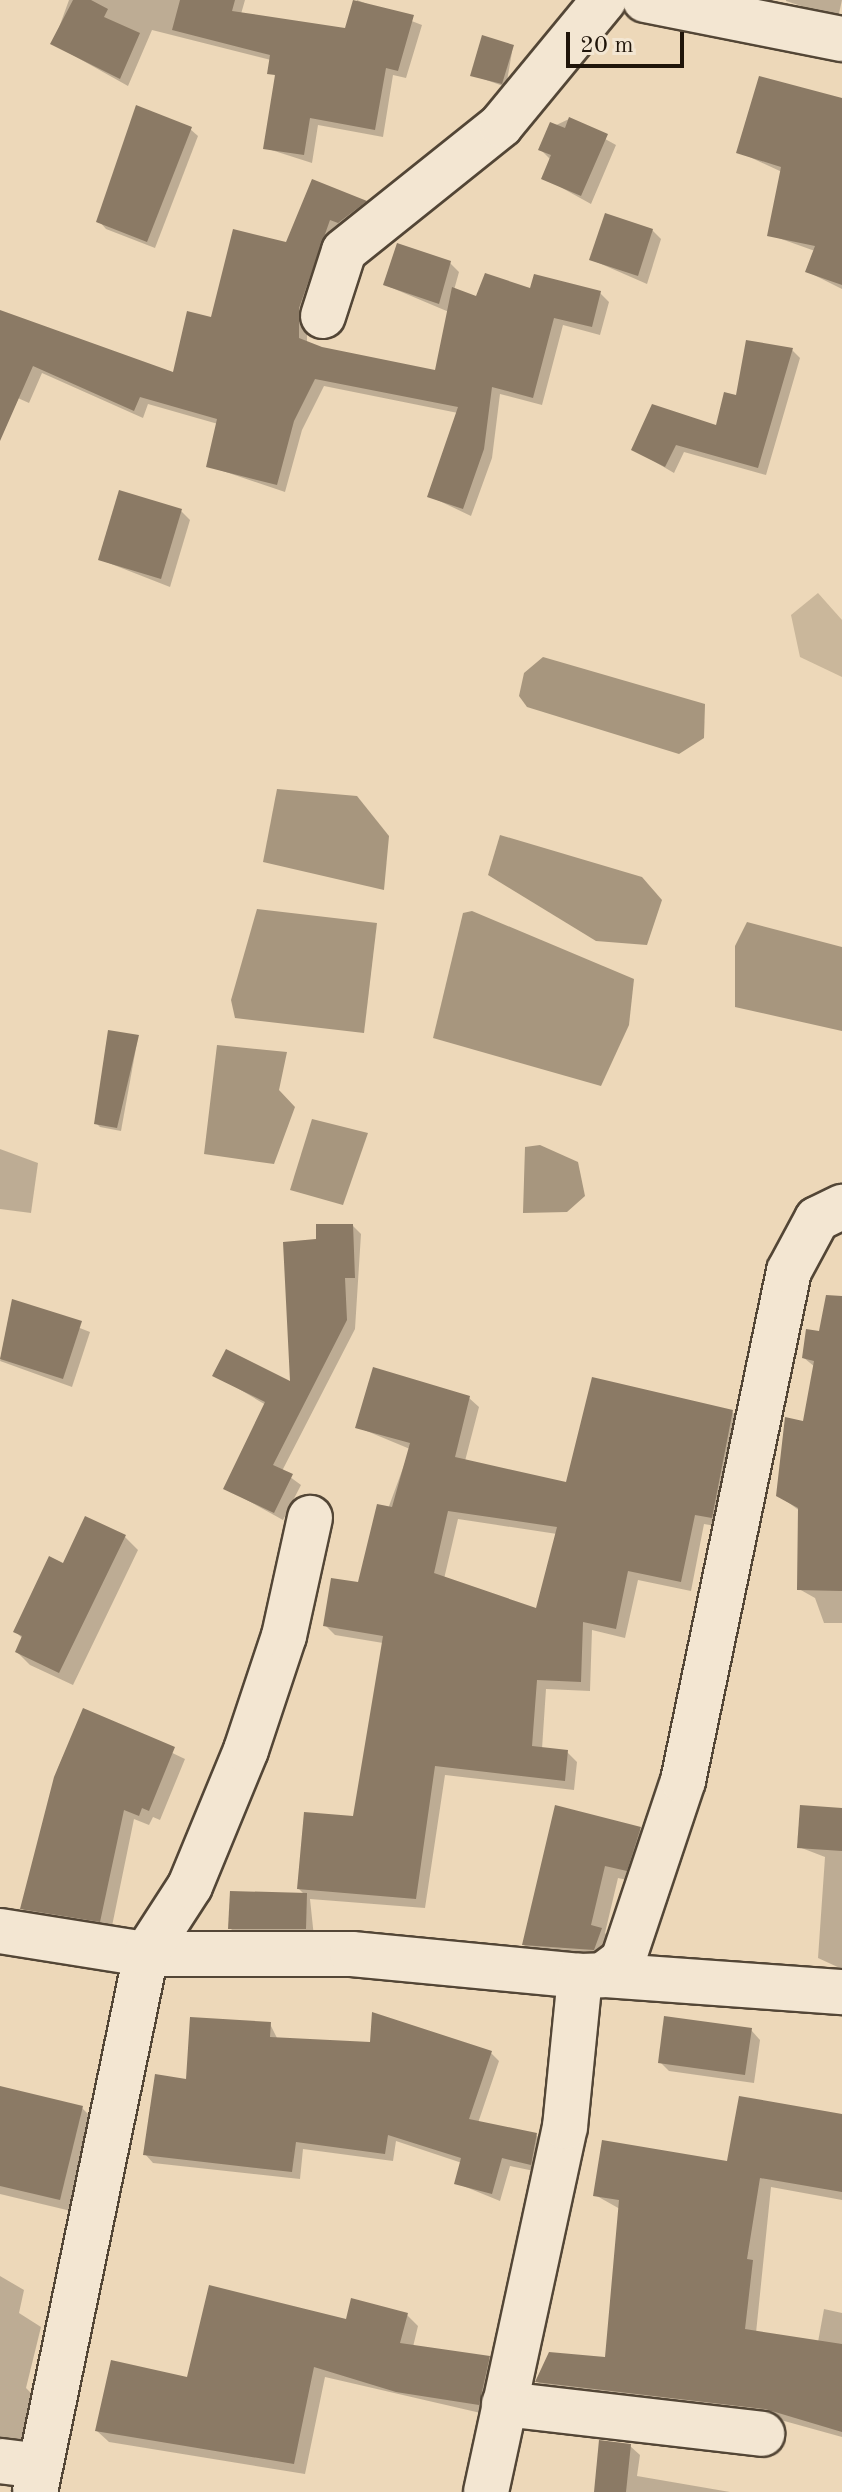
<!DOCTYPE html>
<style>
body{margin:0}
#map{position:relative;width:842px;height:2492px;overflow:hidden;background:#edd8b9;font-family:"Old Standard TT",serif}
div>[style]{position:absolute}
.green>*{inset:0;background:#cab79b}
.water>*{inset:0;background:#a7967e}
.shadow>*{inset:0;background:#0003}
.building>*{inset:0;background:#8b7a65}
.roads{filter:drop-shadow(2px 0 #534636) drop-shadow(-2px 0 #534636) drop-shadow(0 2px #534636) drop-shadow(0 -2px #534636)}
.street>*{height:44px;margin:-22px;padding:0 22px;transform-origin:22px;border-radius:22px;background:#f3e6d2}
span{translate:-50% -50%;white-space:nowrap;text-align:center;line-height:1.15;-webkit-text-stroke:6px #f3e6d2;paint-order:stroke}
.scale{position:absolute;left:566px;top:32px;width:118px;height:36px;box-sizing:border-box;border:4px solid #20150a;border-top:0;padding-left:10px;font-size:24px;line-height:28px;white-space:nowrap;color:#20150a;-webkit-text-stroke:6px #f3e6d2;paint-order:stroke}
</style>
<div id="map">
<div class="green">
<div style="clip-path:polygon(818px 593px,842px 620px,842px 677px,800px 657px,791px 615px)"></div>
</div>
<div class="water">
<div style="clip-path:polygon(543px 657px,705px 704px,704px 738px,679px 754px,527px 707px,519px 696px,524px 673px)"></div>
<div style="clip-path:polygon(277px 789px,357px 796px,389px 836px,384px 890px,263px 862px)"></div>
<div style="clip-path:polygon(500px 835px,642px 877px,662px 900px,647px 945px,596px 941px,488px 875px)"></div>
<div style="clip-path:polygon(257px 909px,377px 923px,364px 1033px,235px 1018px,231px 1000px)"></div>
<div style="clip-path:polygon(472px 911px,634px 979px,629px 1025px,601px 1086px,433px 1038px,463px 913px)"></div>
<div style="clip-path:polygon(747px 922px,842px 947px,842px 1031px,735px 1007px,735px 946px)"></div>
<div style="clip-path:polygon(217px 1045px,287px 1052px,279px 1090px,295px 1107px,274px 1164px,204px 1154px)"></div>
<div style="clip-path:polygon(312px 1119px,368px 1133px,343px 1205px,290px 1190px)"></div>
<div style="clip-path:polygon(540px 1145px,578px 1162px,585px 1196px,567px 1212px,523px 1213px,525px 1147px)"></div>
</div>
<div class="shadow">
<div style="clip-path:polygon(69px 0,245px 0,241px 14px,346px 30px,357px 0,422px 25px,406px 78px,393px 75px,383px 137px,318px 125px,312px 163px,265px 148px,276px 80px,271px 60px,152px 30px,128px 86px,53px 44px)"></div>
<div style="clip-path:polygon(842px 0,838px 18px,786px 1px,786px 0)"></div>
<div style="clip-path:polygon(513px 46px,506px 87px,472px 75px)"></div>
<div style="clip-path:polygon(842px 100px,842px 289px,808px 272px,815px 251px,770px 235px,782px 172px,739px 152px)"></div>
<div style="clip-path:polygon(569px 119px,616px 145px,591px 204px,544px 178px,550px 159px,541px 150px,550px 128px)"></div>
<div style="clip-path:polygon(190px 129px,198px 136px,155px 248px,106px 229px,99px 221px)"></div>
<div style="clip-path:polygon(313px 182px,374px 210px,348px 231px,338px 227px,307px 318px,307px 343px,322px 349px,436px 372px,449px 312px,385px 285px,450px 263px,459px 272px,454px 290px,477px 298px,532px 291px,600px 293px,609px 302px,600px 335px,563px 325px,542px 405px,500px 394px,492px 458px,471px 516px,429px 496px,458px 413px,324px 386px,302px 430px,285px 492px,208px 466px,218px 424px,148px 404px,143px 418px,42px 373px,29px 403px,0 390px,0 312px,175px 375px,212px 319px,287px 245px)"></div>
<div style="clip-path:polygon(652px 230px,661px 239px,647px 284px,592px 260px)"></div>
<div style="clip-path:polygon(792px 350px,800px 358px,766px 475px,684px 452px,674px 473px,633px 449px,717px 427px,738px 397px)"></div>
<div style="clip-path:polygon(181px 511px,190px 520px,170px 587px,101px 560px)"></div>
<div style="clip-path:polygon(138px 1037px,121px 1131px,100px 1127px,96px 1123px)"></div>
<div style="clip-path:polygon(0 1149px,38px 1163px,31px 1213px,0 1209px)"></div>
<div style="clip-path:polygon(353px 1226px,361px 1234px,355px 1329px,282px 1471px,301px 1485px,283px 1520px,225px 1488px,266px 1405px,215px 1375px,292px 1384px,318px 1241px)"></div>
<div style="clip-path:polygon(13px 1302px,90px 1332px,72px 1387px,0 1361px)"></div>
<div style="clip-path:polygon(842px 1336px,842px 1623px,824px 1623px,815px 1598px,799px 1589px,800px 1511px,778px 1495px,804px 1423px,815px 1367px,804px 1358px)"></div>
<div style="clip-path:polygon(evenodd,469px 1398px,479px 1407px,465px 1461px,568px 1485px,732px 1412px,742px 1422px,721px 1527px,704px 1524px,691px 1591px,638px 1580px,625px 1638px,592px 1630px,590px 1691px,546px 1689px,542px 1749px,567px 1752px,577px 1762px,574px 1790px,445px 1775px,425px 1908px,310px 1899px,314px 1937px,239px 1937px,230px 1928px,305px 1895px,299px 1889px,355px 1819px,383px 1643px,335px 1635px,325px 1625px,360px 1585px,410px 1449px,357px 1427px,469px 1398px,458px 1519px,557px 1534px,538px 1610px,444px 1579px,458px 1519px)"></div>
<div style="clip-path:polygon(125px 1537px,138px 1550px,73px 1685px,30px 1665px,17px 1652px,23px 1639px,15px 1631px,64px 1565px)"></div>
<div style="clip-path:polygon(84px 1711px,185px 1759px,160px 1820px,153px 1817px,149px 1825px,134px 1819px,111px 1931px,33px 1919px,22px 1908px,58px 1768px)"></div>
<div style="clip-path:polygon(842px 1810px,842px 1969px,818px 1958px,825px 1857px,799px 1847px)"></div>
<div style="clip-path:polygon(640px 1829px,653px 1842px,640px 1883px,618px 1878px,605px 1933px,615px 1943px,611px 1960px,537px 1958px,524px 1945px)"></div>
<div style="clip-path:polygon(270px 2024px,278px 2040px,490px 2052px,499px 2061px,478px 2123px,536px 2135px,545px 2143px,539px 2172px,510px 2166px,500px 2201px,456px 2183px,462px 2163px,396px 2141px,393px 2161px,303px 2149px,300px 2179px,153px 2163px,145px 2154px,188px 2081px)"></div>
<div style="clip-path:polygon(751px 2030px,760px 2040px,754px 2083px,669px 2071px,660px 2062px)"></div>
<div style="clip-path:polygon(0 2094px,82px 2108px,93px 2119px,71px 2211px,0 2194px)"></div>
<div style="clip-path:polygon(842px 2116px,842px 2200px,771px 2187px,756px 2333px,818px 2342px,824px 2309px,842px 2313px,842px 2437px,777px 2419px,548px 2393px,538px 2382px,607px 2359px,620px 2209px,595px 2195px,729px 2163px)"></div>
<div style="clip-path:polygon(0 2276px,24px 2290px,19px 2313px,41px 2327px,26px 2388px,38px 2400px,28px 2448px,0 2445px)"></div>
<div style="clip-path:polygon(407px 2315px,418px 2326px,413px 2347px,489px 2358px,500px 2369px,485px 2414px,325px 2377px,305px 2474px,109px 2442px,97px 2431px,348px 2321px)"></div>
<div style="clip-path:polygon(630px 2446px,640px 2455px,637px 2476px,730px 2492px,596px 2492px)"></div>
</div>
<div class="building">
<div style="clip-path:polygon(73px 0,91px 0,108px 9px,104px 17px,140px 33px,120px 79px,50px 44px)"></div>
<div style="clip-path:polygon(180px 0,235px 0,232px 11px,345px 28px,353px 0,414px 15px,398px 71px,386px 68px,375px 130px,310px 118px,304px 155px,263px 149px,275px 75px,267px 74px,270px 55px,172px 30px)"></div>
<div style="clip-path:polygon(482px 35px,514px 45px,502px 84px,470px 76px)"></div>
<div style="clip-path:polygon(759px 76px,842px 98px,842px 285px,805px 272px,815px 246px,767px 236px,781px 167px,736px 153px)"></div>
<div style="clip-path:polygon(136px 105px,192px 127px,147px 242px,96px 222px)"></div>
<div style="clip-path:polygon(569px 117px,608px 134px,581px 196px,541px 179px,551px 155px,538px 150px,550px 122px,565px 128px)"></div>
<div style="clip-path:polygon(312px 179px,367px 201px,338px 223px,330px 220px,299px 308px,299px 338px,322px 347px,435px 370px,452px 287px,476px 296px,485px 273px,530px 288px,534px 274px,601px 291px,592px 327px,554px 318px,533px 398px,492px 387px,484px 449px,463px 509px,427px 497px,458px 407px,315px 379px,294px 421px,277px 485px,206px 467px,217px 419px,140px 397px,134px 411px,33px 366px,0 441px,0 310px,173px 372px,187px 311px,211px 317px,233px 229px,286px 242px)"></div>
<div style="clip-path:polygon(605px 213px,653px 229px,638px 276px,589px 260px)"></div>
<div style="clip-path:polygon(397px 243px,451px 261px,439px 304px,383px 285px)"></div>
<div style="clip-path:polygon(746px 340px,793px 348px,758px 468px,676px 445px,665px 467px,631px 450px,652px 404px,716px 425px,724px 392px,736px 395px)"></div>
<div style="clip-path:polygon(119px 490px,182px 509px,161px 579px,98px 560px)"></div>
<div style="clip-path:polygon(108px 1030px,139px 1035px,117px 1128px,94px 1124px)"></div>
<div style="clip-path:polygon(316px 1224px,353px 1224px,355px 1278px,345px 1278px,347px 1320px,273px 1465px,293px 1474px,274px 1513px,223px 1489px,265px 1402px,212px 1376px,226px 1349px,290px 1381px,283px 1242px,316px 1239px)"></div>
<div style="clip-path:polygon(826px 1295px,842px 1296px,842px 1591px,797px 1590px,798px 1508px,776px 1496px,785px 1417px,803px 1421px,814px 1361px,802px 1358px,806px 1329px,819px 1331px)"></div>
<div style="clip-path:polygon(12px 1299px,82px 1321px,63px 1379px,0 1359px)"></div>
<div style="clip-path:polygon(evenodd,373px 1367px,470px 1396px,455px 1457px,566px 1482px,592px 1377px,733px 1410px,712px 1518px,695px 1515px,681px 1582px,628px 1571px,616px 1629px,583px 1622px,581px 1682px,537px 1680px,532px 1746px,568px 1750px,565px 1781px,435px 1766px,416px 1899px,297px 1889px,304px 1812px,353px 1816px,383px 1636px,323px 1626px,331px 1578px,358px 1582px,377px 1504px,392px 1507px,410px 1443px,355px 1428px,373px 1367px,448px 1511px,557px 1527px,536px 1608px,434px 1573px,448px 1511px)"></div>
<div style="clip-path:polygon(85px 1516px,126px 1535px,59px 1673px,15px 1652px,22px 1636px,13px 1632px,49px 1556px,63px 1563px)"></div>
<div style="clip-path:polygon(83px 1708px,175px 1747px,149px 1811px,142px 1808px,139px 1816px,124px 1810px,100px 1922px,20px 1909px,54px 1777px)"></div>
<div style="clip-path:polygon(555px 1805px,641px 1827px,627px 1871px,605px 1866px,591px 1925px,602px 1928px,594px 1950px,522px 1945px)"></div>
<div style="clip-path:polygon(800px 1805px,842px 1808px,842px 1851px,797px 1848px)"></div>
<div style="clip-path:polygon(230px 1891px,307px 1893px,306px 1929px,228px 1929px)"></div>
<div style="clip-path:polygon(372px 2012px,492px 2051px,469px 2119px,537px 2133px,531px 2165px,502px 2158px,492px 2194px,454px 2184px,461px 2158px,388px 2135px,385px 2154px,296px 2142px,292px 2172px,143px 2155px,155px 2074px,186px 2079px,190px 2017px,271px 2022px,270px 2037px,370px 2042px)"></div>
<div style="clip-path:polygon(664px 2016px,752px 2028px,745px 2075px,658px 2063px)"></div>
<div style="clip-path:polygon(0 2086px,83px 2106px,60px 2200px,0 2186px)"></div>
<div style="clip-path:polygon(739px 2096px,842px 2114px,842px 2192px,760px 2178px,747px 2259px,753px 2260px,745px 2329px,842px 2344px,842px 2432px,765px 2409px,535px 2382px,549px 2352px,605px 2357px,619px 2200px,593px 2196px,602px 2140px,727px 2161px)"></div>
<div style="clip-path:polygon(209px 2285px,346px 2319px,351px 2298px,408px 2313px,400px 2343px,490px 2356px,479px 2405px,396px 2392px,314px 2367px,294px 2464px,95px 2431px,111px 2360px,187px 2377px)"></div>
<div style="clip-path:polygon(599px 2440px,631px 2444px,626px 2492px,594px 2492px)"></div>
</div>
<div class="roads">
<div class="street">
<div style="left:645px;top:0;width:201px;rotate:11.2deg"></div>
<div style="left:323px;top:316px;width:68px;rotate:-72.1deg"></div>
<div style="left:344px;top:251px;width:201px;rotate:-38.7deg"></div>
<div style="left:501px;top:125px;width:162px;rotate:-50.5deg"></div>
<div style="left:0;top:1931px;width:148px;rotate:9deg"></div>
<div style="left:146px;top:1954px;width:206px"></div>
<div style="left:352px;top:1954px;width:229px;rotate:5.5deg"></div>
<div style="left:580px;top:1976px;width:23px;rotate:-2deg"></div>
<div style="left:603px;top:1975px;width:25px;rotate:-37deg"></div>
<div style="left:623px;top:1960px;width:189px;rotate:-71.5deg"></div>
<div style="left:683px;top:1781px;width:521px;rotate:-78.26deg"></div>
<div style="left:789px;top:1271px;width:59px;rotate:-61.7deg"></div>
<div style="left:817px;top:1219px;width:28px;rotate:-26deg"></div>
<div style="left:603px;top:1975px;width:240px;rotate:4.1deg"></div>
<div style="left:504px;top:2404px;width:260px;rotate:6.6deg"></div>
<div style="left:0;top:2461px;width:38px;rotate:7deg"></div>
<div style="left:35px;top:2492px;width:549px;rotate:-78.34deg"></div>
<div style="left:146px;top:1954px;width:81px;rotate:-57.1deg"></div>
<div style="left:190px;top:1886px;width:147px;rotate:-67.6deg"></div>
<div style="left:246px;top:1750px;width:120px;rotate:-71.6deg"></div>
<div style="left:284px;top:1636px;width:121px;rotate:-77.6deg"></div>
<div style="left:486px;top:2492px;width:373px;rotate:-77.8deg"></div>
<div style="left:565px;top:2127px;width:152px;rotate:-84.3deg"></div>
</div>
</div>
<div class="scale">20 m</div>
</div>
